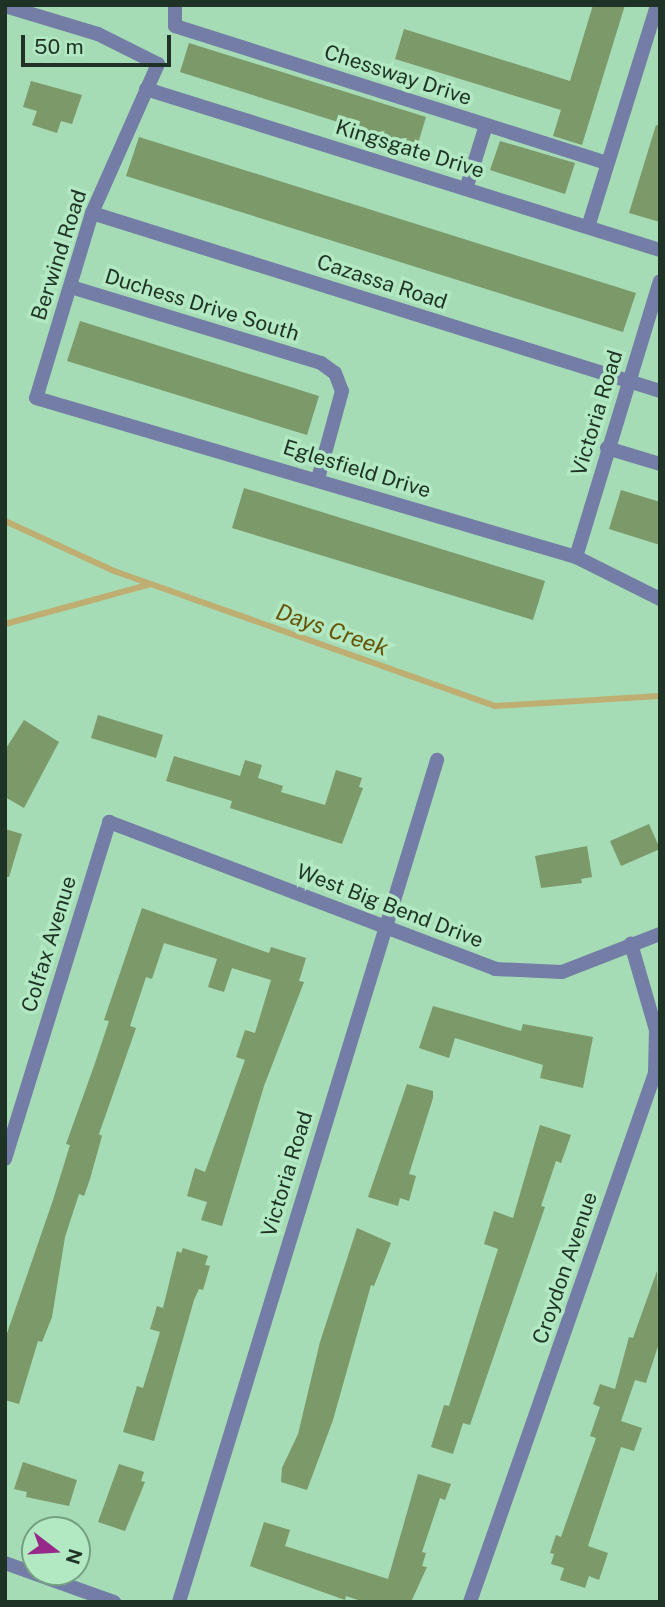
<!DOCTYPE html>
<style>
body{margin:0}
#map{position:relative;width:665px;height:1607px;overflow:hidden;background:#a5dbb5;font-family:"Public Sans",sans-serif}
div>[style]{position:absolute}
.stream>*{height:6px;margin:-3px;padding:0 3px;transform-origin:3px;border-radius:3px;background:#bfae71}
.building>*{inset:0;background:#7b9969}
.street>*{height:14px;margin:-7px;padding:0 7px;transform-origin:7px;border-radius:7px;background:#737da6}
span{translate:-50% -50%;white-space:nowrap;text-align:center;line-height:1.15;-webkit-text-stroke:7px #b2e8c2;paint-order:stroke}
.street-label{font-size:21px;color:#1e3325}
.water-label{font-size:23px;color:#675507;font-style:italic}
.frame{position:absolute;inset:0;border:7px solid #1e3325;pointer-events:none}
.north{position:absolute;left:21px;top:1516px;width:70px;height:70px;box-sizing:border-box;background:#b2e8c2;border:2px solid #77a083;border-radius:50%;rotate:107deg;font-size:19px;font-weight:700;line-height:28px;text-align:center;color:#1e3325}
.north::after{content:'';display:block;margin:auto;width:24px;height:32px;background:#972989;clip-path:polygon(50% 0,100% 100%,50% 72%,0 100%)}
.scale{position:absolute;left:21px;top:35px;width:150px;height:32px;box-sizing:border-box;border:4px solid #1e3325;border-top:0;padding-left:9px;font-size:21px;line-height:24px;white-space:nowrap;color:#1e3325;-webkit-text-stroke:5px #b2e8c2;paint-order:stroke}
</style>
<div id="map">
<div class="stream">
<div style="left:5px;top:521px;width:120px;rotate:24.6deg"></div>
<div style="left:114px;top:571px;width:404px;rotate:19.5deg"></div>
<div style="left:495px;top:706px;width:165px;rotate:-3.5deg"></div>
<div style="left:5px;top:624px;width:148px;rotate:-15.3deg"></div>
</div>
<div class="building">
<div style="clip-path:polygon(593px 5px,625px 5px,582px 145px,553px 136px,561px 110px,395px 59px,404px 29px,570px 81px)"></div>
<div style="clip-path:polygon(189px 43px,426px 117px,417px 147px,180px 72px)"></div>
<div style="clip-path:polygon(31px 81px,82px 95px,72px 124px,61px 121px,57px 133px,32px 125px,37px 111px,23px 107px)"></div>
<div style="clip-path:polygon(656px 125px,660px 126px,660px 222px,629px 213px)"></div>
<div style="clip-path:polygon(139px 137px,636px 293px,623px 332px,126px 176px)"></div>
<div style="clip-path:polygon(500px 141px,575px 163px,565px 194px,490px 170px)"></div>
<div style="clip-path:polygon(80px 321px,319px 396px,307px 435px,67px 361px)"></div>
<div style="clip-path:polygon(244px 488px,545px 581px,533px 620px,232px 528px)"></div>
<div style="clip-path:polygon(621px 490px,660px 502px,660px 545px,609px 529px)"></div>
<div style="clip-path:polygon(98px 715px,163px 735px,156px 758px,91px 738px)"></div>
<div style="clip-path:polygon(24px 720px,59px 742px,24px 808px,5px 797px,5px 750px)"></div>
<div style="clip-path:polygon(174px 756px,240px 776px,245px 760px,262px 765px,258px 778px,283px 786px,281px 792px,325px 805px,336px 770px,362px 778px,359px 787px,363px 788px,342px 844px,230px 808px,232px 801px,166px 781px)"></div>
<div style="clip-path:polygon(649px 824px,660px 849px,621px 866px,610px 841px)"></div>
<div style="clip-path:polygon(5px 829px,22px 834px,9px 877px,5px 877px)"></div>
<div style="clip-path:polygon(587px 846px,592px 877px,581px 879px,582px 883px,541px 888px,535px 856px)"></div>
<div style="clip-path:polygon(142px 908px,269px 953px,271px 947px,306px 958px,299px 981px,304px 982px,264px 1086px,222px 1226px,201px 1220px,207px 1202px,187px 1196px,195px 1168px,205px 1172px,245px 1060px,236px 1057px,245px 1030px,255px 1033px,271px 980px,232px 968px,224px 992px,208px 987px,217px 959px,164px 943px,152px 979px,146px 977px,130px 1026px,136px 1028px,99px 1134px,102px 1136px,90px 1179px,84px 1196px,79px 1194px,65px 1237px,52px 1317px,42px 1342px,38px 1341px,19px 1404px,5px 1400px,5px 1339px,53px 1200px,70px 1145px,66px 1144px,94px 1066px,109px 1021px,104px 1020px)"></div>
<div style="clip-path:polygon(433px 1006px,521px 1031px,523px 1024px,593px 1037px,583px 1088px,540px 1078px,543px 1065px,455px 1038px,449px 1058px,419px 1048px)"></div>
<div style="clip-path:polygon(407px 1084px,433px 1091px,433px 1098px,409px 1174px,416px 1176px,409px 1201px,400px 1198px,398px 1206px,368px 1197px)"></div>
<div style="clip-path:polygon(540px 1125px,571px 1135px,561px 1163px,556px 1161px,541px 1206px,545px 1207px,470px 1425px,463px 1423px,453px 1454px,431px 1447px,444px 1405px,449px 1406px,498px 1249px,484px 1244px,494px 1211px,513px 1218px)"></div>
<div style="clip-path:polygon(357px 1228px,391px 1243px,374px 1286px,371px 1285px,333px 1420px,307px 1490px,281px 1482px,282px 1468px,298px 1434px,320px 1342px)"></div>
<div style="clip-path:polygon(183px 1248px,208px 1256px,205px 1265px,210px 1266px,203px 1290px,199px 1289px,194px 1300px,154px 1441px,123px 1432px,137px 1386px,143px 1388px,160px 1332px,150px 1329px,157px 1306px,163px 1308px,177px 1251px,181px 1253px)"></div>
<div style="clip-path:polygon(657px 1271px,660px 1340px,646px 1383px,635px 1380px,621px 1421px,642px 1428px,634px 1451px,621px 1447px,588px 1546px,608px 1553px,599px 1580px,589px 1576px,585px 1588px,560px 1580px,564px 1568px,551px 1564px,554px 1554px,550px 1553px,556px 1535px,561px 1537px,596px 1438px,590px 1436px,600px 1407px,593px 1404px,600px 1384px,615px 1389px,629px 1337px,633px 1338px)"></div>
<div style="clip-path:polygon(23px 1462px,77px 1480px,69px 1506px,26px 1497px,27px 1492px,14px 1489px)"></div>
<div style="clip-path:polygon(119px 1464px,144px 1472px,141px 1481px,145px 1482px,125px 1531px,98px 1522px)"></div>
<div style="clip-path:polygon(418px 1474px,451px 1484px,445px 1500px,440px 1498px,422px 1552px,426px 1553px,422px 1566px,427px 1567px,411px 1602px,364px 1602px,346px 1596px,345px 1600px,250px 1566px,264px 1522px,290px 1530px,285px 1546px,388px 1579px)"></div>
</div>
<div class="street">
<div style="left:175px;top:5px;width:21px;rotate:90deg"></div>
<div style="left:175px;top:26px;width:453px;rotate:17.6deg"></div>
<div style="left:5px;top:6px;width:97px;rotate:16.8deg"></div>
<div style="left:98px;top:34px;width:67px;rotate:26.6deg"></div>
<div style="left:158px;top:64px;width:163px;rotate:113.9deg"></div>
<div style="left:92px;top:213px;width:193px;rotate:106.8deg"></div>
<div style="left:36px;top:398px;width:563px;rotate:16.41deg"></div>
<div style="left:576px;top:557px;width:94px;rotate:26.6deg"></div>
<div style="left:146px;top:89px;width:539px;rotate:17.39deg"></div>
<div style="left:466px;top:189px;width:67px;rotate:-72.6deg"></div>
<div style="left:92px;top:213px;width:595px;rotate:17.4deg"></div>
<div style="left:588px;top:227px;width:232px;rotate:-72.7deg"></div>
<div style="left:71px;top:287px;width:261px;rotate:16.9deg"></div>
<div style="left:321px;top:363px;width:17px;rotate:36deg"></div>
<div style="left:335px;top:373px;width:19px;rotate:69deg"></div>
<div style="left:342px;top:391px;width:91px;rotate:105.3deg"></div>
<div style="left:607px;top:448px;width:55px;rotate:16.8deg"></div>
<div style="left:576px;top:557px;width:288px;rotate:-73.1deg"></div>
<div style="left:5px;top:1159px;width:353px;rotate:-72.8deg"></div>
<div style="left:109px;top:822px;width:413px;rotate:20.8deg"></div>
<div style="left:495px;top:969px;width:67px;rotate:2.6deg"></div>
<div style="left:562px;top:972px;width:105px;rotate:-21.2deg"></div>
<div style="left:5px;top:1563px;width:116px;rotate:19.7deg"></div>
<div style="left:179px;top:1602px;width:881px;rotate:-72.96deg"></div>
<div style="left:470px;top:1602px;width:560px;rotate:-70.72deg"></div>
<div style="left:655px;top:1073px;width:43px;rotate:-88.7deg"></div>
<div style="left:656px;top:1030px;width:90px;rotate:-106.2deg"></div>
</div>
<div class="street-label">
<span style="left:398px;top:75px;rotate:18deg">Chessway Drive</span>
<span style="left:410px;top:149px;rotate:17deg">Kingsgate Drive</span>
<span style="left:59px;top:255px;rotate:-72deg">Berwind Road</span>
<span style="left:382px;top:282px;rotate:18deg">Cazassa Road</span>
<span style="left:202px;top:305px;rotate:17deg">Duchess Drive South</span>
<span style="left:597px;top:413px;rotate:-73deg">Victoria Road</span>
<span style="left:357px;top:469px;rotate:17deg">Eglesfield Drive</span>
<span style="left:390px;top:906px;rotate:21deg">West Big Bend Drive</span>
<span style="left:49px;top:944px;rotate:-73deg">Colfax Avenue</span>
<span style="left:287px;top:1174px;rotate:-73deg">Victoria Road</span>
<span style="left:565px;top:1268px;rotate:-71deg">Croydon Avenue</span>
</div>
<div class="water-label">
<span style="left:332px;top:630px;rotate:19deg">Days Creek</span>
</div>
<div class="frame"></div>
<div class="north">N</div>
<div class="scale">50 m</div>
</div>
